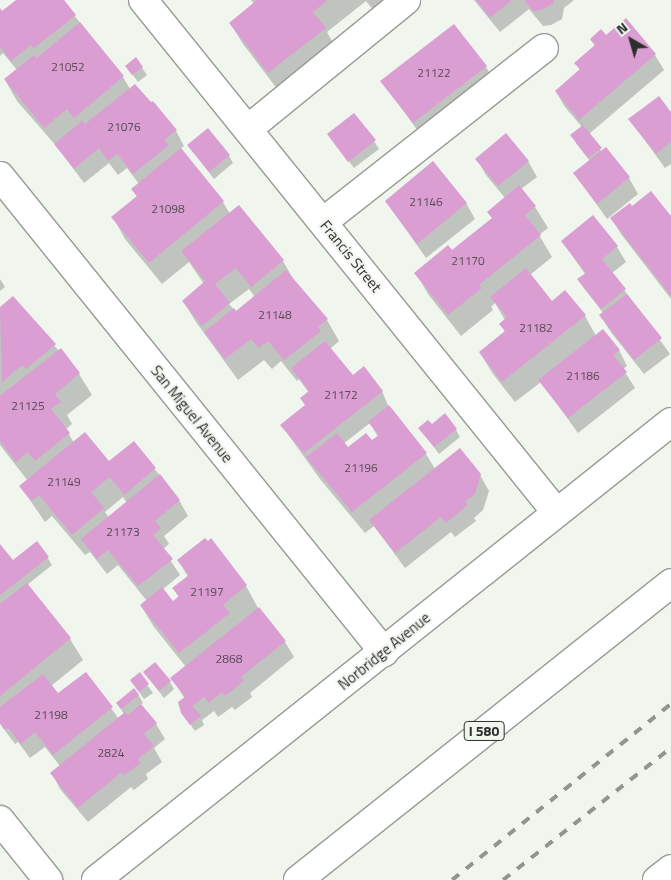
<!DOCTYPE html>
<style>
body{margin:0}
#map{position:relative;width:671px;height:880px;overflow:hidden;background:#f0f5ee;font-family:"Titillium Web",sans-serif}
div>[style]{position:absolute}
.shadow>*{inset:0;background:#0003}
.building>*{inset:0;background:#da9ed3}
.roads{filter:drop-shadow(1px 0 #979b95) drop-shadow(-1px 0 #979b95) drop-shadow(0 1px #979b95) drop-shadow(0 -1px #979b95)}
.minor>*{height:28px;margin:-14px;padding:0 14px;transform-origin:14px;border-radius:14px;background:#fff}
.highway>*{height:28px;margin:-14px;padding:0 14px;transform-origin:14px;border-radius:14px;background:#fff}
.rail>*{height:4px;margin-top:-2px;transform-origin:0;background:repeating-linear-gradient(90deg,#91948f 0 9px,transparent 0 18px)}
span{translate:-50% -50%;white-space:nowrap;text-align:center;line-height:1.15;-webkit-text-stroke:4px #f0f5ee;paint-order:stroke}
.number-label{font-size:12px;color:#584b56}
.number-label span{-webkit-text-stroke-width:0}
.shield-label span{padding:1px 4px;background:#f0f5ee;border:1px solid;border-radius:4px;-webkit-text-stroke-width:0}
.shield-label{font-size:14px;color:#2d2f2c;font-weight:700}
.street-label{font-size:15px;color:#2d2f2c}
.north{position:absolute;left:606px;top:15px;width:50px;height:50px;-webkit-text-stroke:4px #f0f5ee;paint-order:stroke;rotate:322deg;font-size:14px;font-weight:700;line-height:20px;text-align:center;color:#2d2f2c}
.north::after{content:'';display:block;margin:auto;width:18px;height:22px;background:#2d2f2c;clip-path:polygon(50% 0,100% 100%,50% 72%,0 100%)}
</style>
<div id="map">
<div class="shadow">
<div style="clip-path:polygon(evenodd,18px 0,62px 0,123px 77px,130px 89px,176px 131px,184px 146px,180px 149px,223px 202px,230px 214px,239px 207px,283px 261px,295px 282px,327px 320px,339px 341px,330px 349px,353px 377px,382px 391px,389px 408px,426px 454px,435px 469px,480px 475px,489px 491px,483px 510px,474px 518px,476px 521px,455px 537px,451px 532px,405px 568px,374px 526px,365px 533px,320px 479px,282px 426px,306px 406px,309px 393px,299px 379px,297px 381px,281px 361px,272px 369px,264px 360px,238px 380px,196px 322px,183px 301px,204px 284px,189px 262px,162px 284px,125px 239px,113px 217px,137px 197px,132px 189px,139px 184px,127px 168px,118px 175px,109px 163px,84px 183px,58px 148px,17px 101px,5px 80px,17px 70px,3px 53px,0 56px,0 10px,2px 13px,18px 0,249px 289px,255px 297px,236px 312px,229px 304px,249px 289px,18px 0,370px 423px,378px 437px,372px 442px,348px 449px,343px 444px,370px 423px)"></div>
<div style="clip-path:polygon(251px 0,393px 0,376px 13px,366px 1px,327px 32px,337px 50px,281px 94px,243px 44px,230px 23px,254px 4px)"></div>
<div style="clip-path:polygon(474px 0,574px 0,564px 8px,562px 19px,551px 25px,543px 26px,529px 9px,500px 32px)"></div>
<div style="clip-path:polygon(626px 20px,655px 55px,664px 70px,589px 134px,602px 152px,606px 149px,629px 178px,638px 194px,607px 219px,574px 173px,590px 161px,576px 143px,582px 127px,565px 107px,556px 92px,580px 71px,576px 63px,595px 46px,591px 40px,606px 37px)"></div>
<div style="clip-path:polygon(136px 59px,147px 75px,138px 82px,126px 66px)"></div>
<div style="clip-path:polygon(486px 67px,495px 82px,423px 138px,382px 81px)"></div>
<div style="clip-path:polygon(671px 114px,671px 164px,665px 168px,630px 120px)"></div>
<div style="clip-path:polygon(328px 134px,374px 141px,379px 149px,354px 168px)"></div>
<div style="clip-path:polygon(188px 145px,229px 156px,233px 163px,214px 179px)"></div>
<div style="clip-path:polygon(477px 159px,528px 161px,537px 177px,521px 189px,535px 207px,548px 228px,539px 235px,552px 257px,530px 275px,552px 302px,585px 316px,596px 336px,619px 350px,627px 366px,623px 369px,635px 388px,578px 433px,541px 382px,515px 402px,493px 374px,480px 353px,505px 332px,501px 324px,505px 320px,495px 303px,491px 307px,493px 310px,461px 336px,428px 294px,416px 273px,452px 251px,493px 218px,505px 198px,486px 175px)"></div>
<div style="clip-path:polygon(386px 201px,466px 203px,475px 219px,426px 258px)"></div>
<div style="clip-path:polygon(593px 216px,617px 247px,626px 262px,612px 273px,670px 354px,644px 374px,610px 331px,601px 316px,604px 314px,583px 287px,578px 279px,585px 274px,562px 241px)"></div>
<div style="clip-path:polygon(671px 218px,671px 299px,621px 234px,612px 219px)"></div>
<div style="clip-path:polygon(0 279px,5px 287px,0 291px)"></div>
<div style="clip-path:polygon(evenodd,13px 298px,59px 351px,61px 350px,79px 374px,92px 395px,67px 415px,72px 424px,66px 429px,74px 443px,109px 463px,134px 443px,179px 500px,188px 516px,164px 536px,169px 544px,163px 549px,180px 575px,162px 590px,173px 603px,179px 598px,174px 589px,188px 577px,178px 560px,211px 540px,246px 586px,258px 608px,285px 642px,294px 657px,250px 693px,252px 697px,235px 710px,232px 707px,218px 717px,214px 711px,202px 720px,204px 725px,195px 731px,182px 713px,185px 699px,172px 678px,186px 667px,154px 627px,141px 606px,147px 601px,118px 565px,107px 574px,90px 552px,85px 555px,52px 516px,45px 522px,21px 487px,28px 481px,0 445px,0 309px,13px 298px,123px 497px,127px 503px,109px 518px,105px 512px,123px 497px)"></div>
<div style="clip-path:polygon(431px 426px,456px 430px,460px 437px,439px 454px,420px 428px)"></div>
<div style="clip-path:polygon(0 546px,12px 562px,47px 557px,52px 565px,27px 585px,70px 639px,83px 660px,51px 686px,58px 695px,85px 673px,119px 719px,124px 714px,117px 703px,138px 694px,143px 703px,140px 705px,156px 724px,165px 739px,154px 748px,162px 762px,146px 774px,148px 779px,134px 790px,131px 787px,88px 822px,60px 789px,52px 773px,60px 766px,45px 747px,30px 758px,18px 742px,15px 744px,0 724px)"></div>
<div style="clip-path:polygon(144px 672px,170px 682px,174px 689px,164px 698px)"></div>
<div style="clip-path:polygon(139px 674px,153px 693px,144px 699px,131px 681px)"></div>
</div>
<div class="building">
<div style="clip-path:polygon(16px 0,64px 0,76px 15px,34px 48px,31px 45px,11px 61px,0 47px,0 8px,2px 11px)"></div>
<div style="clip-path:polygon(257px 0,328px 0,313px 12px,326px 28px,268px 73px,229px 23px)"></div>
<div style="clip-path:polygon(476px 0,512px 0,490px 18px)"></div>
<div style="clip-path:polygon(524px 0,554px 0,554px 3px,542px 10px,533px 11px)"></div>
<div style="clip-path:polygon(626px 18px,656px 54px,579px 120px,555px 91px,580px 69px,574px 63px,595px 45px,590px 39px,601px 29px,606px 35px)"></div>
<div style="clip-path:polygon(80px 22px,124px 76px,74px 118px,67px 109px,44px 128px,4px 79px,34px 55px,37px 58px)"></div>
<div style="clip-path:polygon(454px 24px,487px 66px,413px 123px,380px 81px)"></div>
<div style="clip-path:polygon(136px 57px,143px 67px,132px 75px,125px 66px)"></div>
<div style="clip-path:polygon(135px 84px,151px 102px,153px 101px,177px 130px,164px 140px,169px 145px,133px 174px,117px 154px,108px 161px,99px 148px,74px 169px,54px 144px,82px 121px,85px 124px)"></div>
<div style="clip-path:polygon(659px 96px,671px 112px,671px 142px,656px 154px,628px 119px)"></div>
<div style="clip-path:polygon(354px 113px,376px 140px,348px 162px,327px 134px)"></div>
<div style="clip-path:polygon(583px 125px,602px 148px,588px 158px,570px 135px)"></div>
<div style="clip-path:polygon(208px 128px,230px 155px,209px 172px,187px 145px)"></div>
<div style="clip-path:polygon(506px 133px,529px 161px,498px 186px,475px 159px)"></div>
<div style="clip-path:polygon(606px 147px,630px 177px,597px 204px,573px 173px)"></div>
<div style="clip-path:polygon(181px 148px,224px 201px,149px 263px,111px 217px,137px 196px,131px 189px)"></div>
<div style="clip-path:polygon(433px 161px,467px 203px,417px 244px,385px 201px)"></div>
<div style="clip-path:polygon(519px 185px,536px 206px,525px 215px,541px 235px,479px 285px,482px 288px,448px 315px,414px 273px,448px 245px,452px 250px,492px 218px,487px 212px)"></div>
<div style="clip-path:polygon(651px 191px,671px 216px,671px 296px,610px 218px,630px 203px,632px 206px)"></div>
<div style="clip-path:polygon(239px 205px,284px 260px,251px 287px,236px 268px,215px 284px,230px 303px,202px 326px,182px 301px,205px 281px,181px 251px)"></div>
<div style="clip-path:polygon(593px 215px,618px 246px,602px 259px,626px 289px,601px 309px,577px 279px,586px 273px,561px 241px)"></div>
<div style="clip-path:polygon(526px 268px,552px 301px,565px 290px,586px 315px,502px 382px,479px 352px,505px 331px,499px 324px,507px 317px,490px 297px)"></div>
<div style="clip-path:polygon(286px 270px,328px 319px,318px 327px,321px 331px,284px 360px,268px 341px,259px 348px,251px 339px,225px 359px,204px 332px,234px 308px,236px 311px)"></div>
<div style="clip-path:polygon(627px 294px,662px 338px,634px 360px,599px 315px)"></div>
<div style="clip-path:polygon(13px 296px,56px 344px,26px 369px,22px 365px,2px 382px,0 307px)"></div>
<div style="clip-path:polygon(603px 329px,620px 350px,613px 355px,627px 372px,568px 418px,538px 380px)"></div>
<div style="clip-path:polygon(325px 341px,353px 375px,364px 366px,383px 391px,304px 453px,280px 425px,305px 405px,300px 398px,309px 391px,291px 368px)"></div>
<div style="clip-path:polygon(61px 348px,80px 373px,55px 394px,61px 402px,51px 409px,70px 433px,35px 461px,28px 452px,16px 462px,0 441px,0 396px)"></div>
<div style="clip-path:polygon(389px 405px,427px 453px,352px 512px,306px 457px,337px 433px,348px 447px,366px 433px,372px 440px,379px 435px,368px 422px)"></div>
<div style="clip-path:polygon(445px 413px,457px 429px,434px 447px,418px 428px,428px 420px,432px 424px)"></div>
<div style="clip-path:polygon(85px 432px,109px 461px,134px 441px,156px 468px,124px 495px,110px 477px,91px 492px,104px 508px,72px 535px,39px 495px,31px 501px,19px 486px)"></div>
<div style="clip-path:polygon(460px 448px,481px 474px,475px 494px,465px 502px,468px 505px,446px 523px,441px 517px,395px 553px,369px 520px)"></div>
<div style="clip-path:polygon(160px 474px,180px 500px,155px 521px,161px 528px,153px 535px,173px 559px,138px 586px,108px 550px,97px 559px,81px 539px)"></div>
<div style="clip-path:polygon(205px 538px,208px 541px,211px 538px,247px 585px,223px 605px,230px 613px,179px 653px,140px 605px,162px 587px,173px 601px,179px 596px,172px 588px,189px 575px,177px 560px)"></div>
<div style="clip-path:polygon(37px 541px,49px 557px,0 595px,0 544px,13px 560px)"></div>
<div style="clip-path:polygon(27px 583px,71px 638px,0 696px,0 604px)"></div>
<div style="clip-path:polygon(259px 607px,286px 641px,241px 677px,244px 681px,225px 696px,222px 692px,209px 703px,204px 697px,192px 706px,201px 716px,190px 725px,181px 713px,178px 702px,185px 697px,170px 678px)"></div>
<div style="clip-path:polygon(155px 662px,171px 681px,159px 691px,143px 672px)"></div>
<div style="clip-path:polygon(86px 672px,113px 707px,53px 755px,35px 732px,21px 744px,8px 728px,5px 730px,0 723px,0 707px,43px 674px,58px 693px)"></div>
<div style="clip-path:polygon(140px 672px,149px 684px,139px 692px,130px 680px)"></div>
<div style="clip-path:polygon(134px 688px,139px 695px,121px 709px,116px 703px)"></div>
<div style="clip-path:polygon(141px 704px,157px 723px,144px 734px,154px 746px,138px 759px,141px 763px,124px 775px,122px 772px,78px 808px,50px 773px,125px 712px,128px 715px)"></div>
</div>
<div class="roads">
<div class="minor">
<div style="left:143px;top:0;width:659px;rotate:51.1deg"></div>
<div style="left:248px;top:129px;width:204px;rotate:-39.2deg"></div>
<div style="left:0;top:176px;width:612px;rotate:51.11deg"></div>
<div style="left:323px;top:222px;width:281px;rotate:-38.2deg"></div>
<div style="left:0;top:820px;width:77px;rotate:51.3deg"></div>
<div style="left:96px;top:880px;width:735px;rotate:-38.54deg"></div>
</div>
<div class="highway">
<div style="left:298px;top:880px;width:477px;rotate:-38.5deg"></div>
<div style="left:657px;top:880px;width:18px;rotate:-38deg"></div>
</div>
</div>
<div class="rail">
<div style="left:452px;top:880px;width:281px;rotate:-38.8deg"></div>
<div style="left:503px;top:880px;width:214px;rotate:-38.2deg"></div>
</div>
<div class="number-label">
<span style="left:68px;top:67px">21052</span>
<span style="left:434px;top:73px">21122</span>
<span style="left:124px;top:127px">21076</span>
<span style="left:426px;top:202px">21146</span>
<span style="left:168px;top:209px">21098</span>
<span style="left:468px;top:261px">21170</span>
<span style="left:275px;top:315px">21148</span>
<span style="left:536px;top:328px">21182</span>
<span style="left:583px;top:376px">21186</span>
<span style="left:341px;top:395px">21172</span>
<span style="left:28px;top:406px">21125</span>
<span style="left:361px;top:468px">21196</span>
<span style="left:64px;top:482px">21149</span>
<span style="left:123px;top:532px">21173</span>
<span style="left:207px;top:592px">21197</span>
<span style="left:229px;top:659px">2868</span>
<span style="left:51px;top:715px">21198</span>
<span style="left:111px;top:753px">2824</span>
</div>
<div class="shield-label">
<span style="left:484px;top:731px">I 580</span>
</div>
<div class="street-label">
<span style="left:351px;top:256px;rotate:51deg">Francis Street</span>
<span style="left:192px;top:414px;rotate:51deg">San Miguel Avenue</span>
<span style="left:384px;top:651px;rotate:-39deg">Norbridge Avenue</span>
</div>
<div class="north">N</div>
</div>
